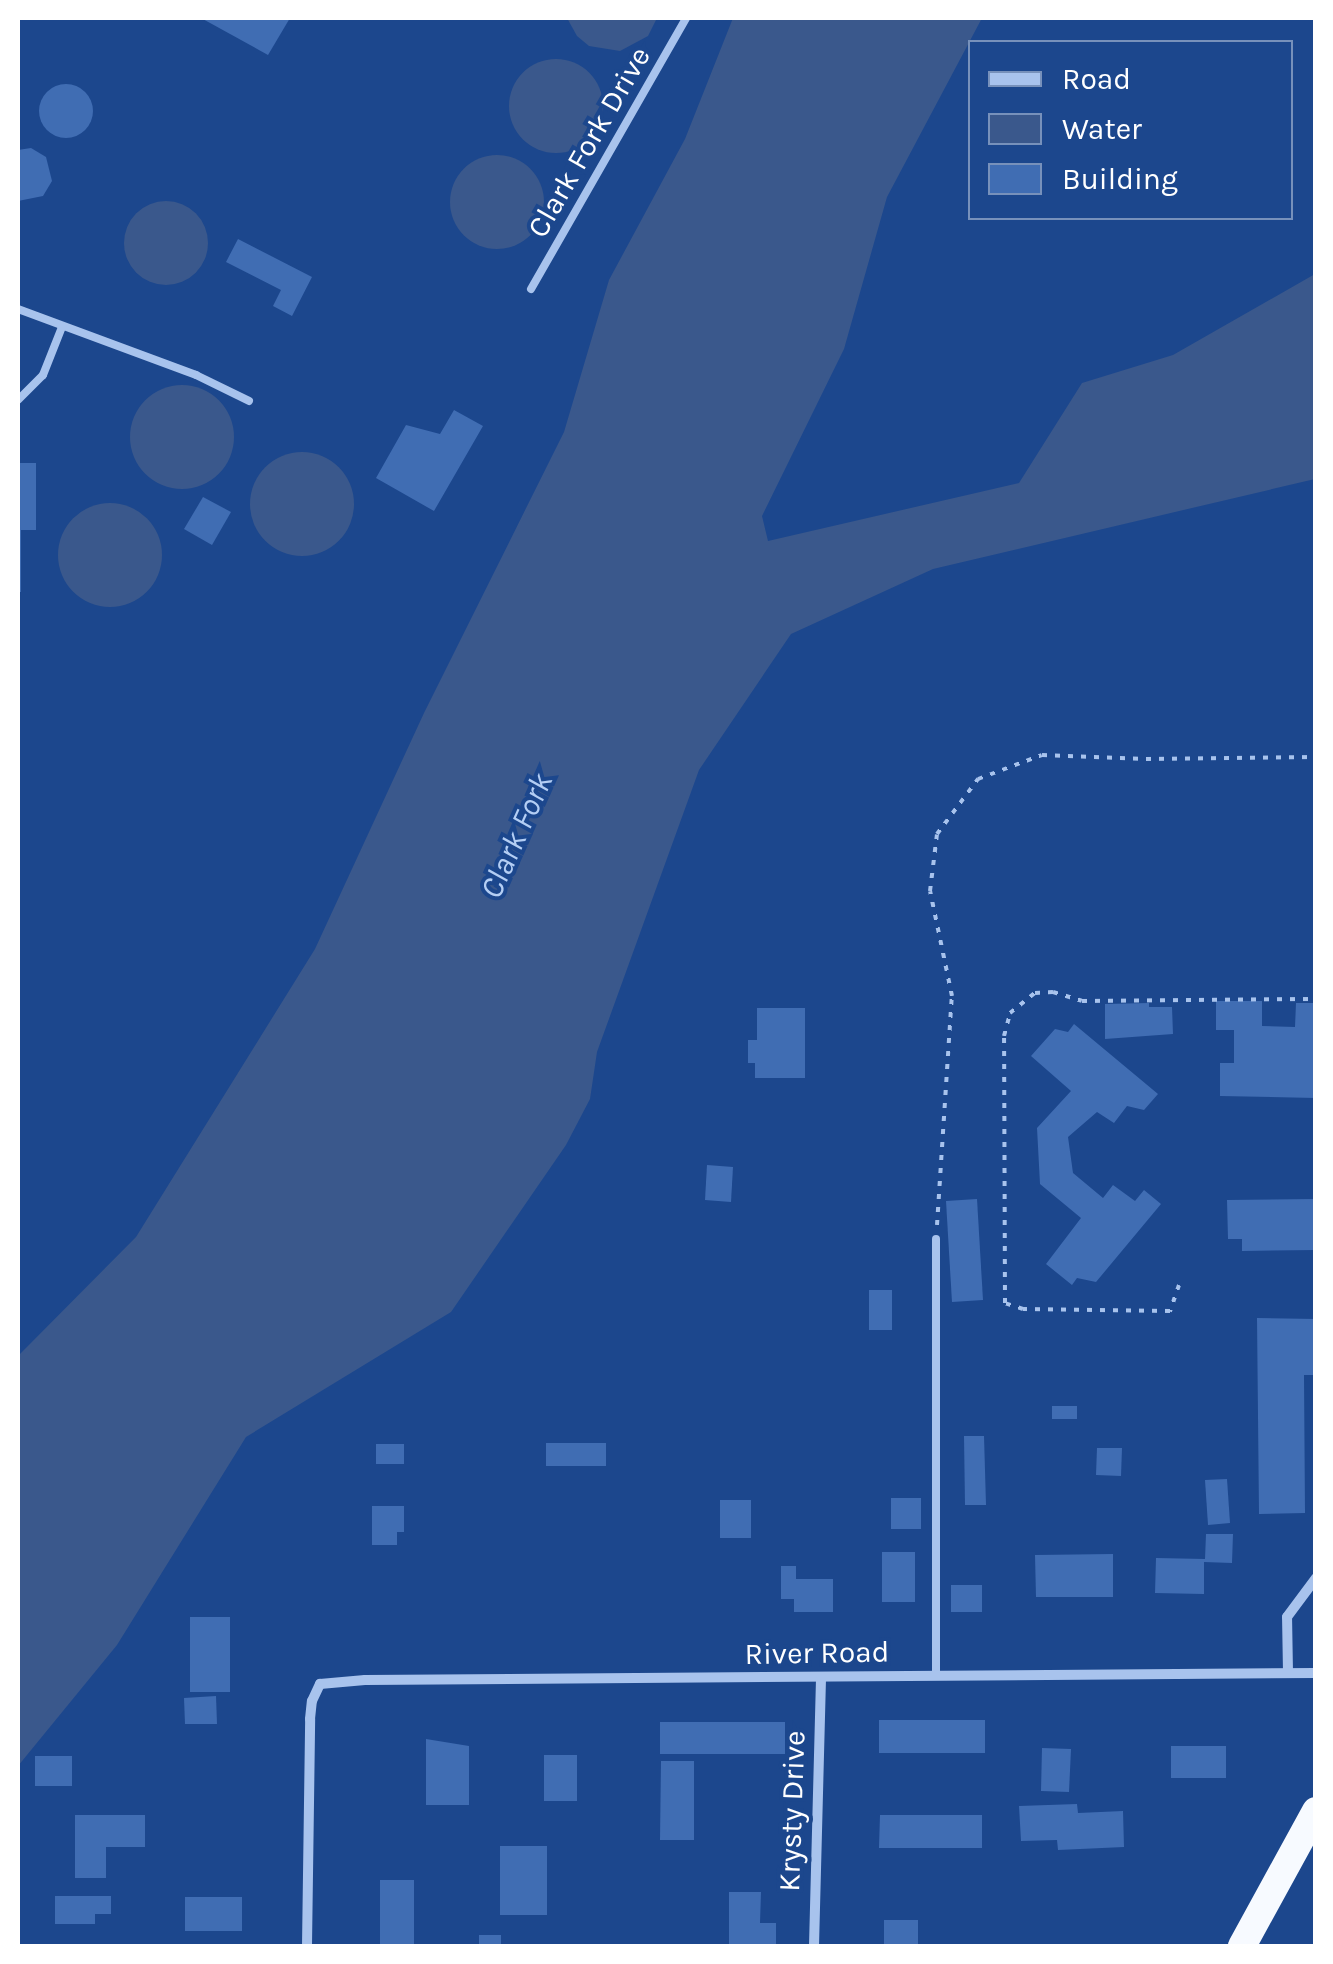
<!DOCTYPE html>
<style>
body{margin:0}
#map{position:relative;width:1333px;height:1964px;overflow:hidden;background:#1c478d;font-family:Karla,sans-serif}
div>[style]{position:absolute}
.water>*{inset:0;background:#3a588c}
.round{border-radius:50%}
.building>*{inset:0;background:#406db3}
.path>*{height:4px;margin-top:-2px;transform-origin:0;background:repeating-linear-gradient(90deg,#a8c3ed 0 5px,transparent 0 13px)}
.service>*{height:8px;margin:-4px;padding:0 4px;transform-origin:4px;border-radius:4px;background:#a8c3ed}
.minor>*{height:10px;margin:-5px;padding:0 5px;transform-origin:5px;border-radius:5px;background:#a8c3ed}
.trunk>*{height:28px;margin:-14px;padding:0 14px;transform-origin:14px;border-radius:14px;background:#f7faff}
span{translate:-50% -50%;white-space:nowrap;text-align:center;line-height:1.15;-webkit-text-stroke:8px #1c478d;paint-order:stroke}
.street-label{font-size:30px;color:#fff}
.water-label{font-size:32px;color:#b4cef4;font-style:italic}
.frame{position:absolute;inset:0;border:20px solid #fff;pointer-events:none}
.legend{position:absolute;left:968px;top:40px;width:325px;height:180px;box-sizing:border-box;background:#1c478d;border:2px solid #7791bb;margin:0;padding:12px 18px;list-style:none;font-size:30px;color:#fff}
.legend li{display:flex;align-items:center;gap:20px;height:50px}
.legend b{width:50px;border:2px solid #7791bb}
</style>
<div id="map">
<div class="water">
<div style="clip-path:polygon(567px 18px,657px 18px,648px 36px,620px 51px,589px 46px,577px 36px)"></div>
<div style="clip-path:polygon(733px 18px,982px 18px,887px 197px,844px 349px,762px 516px,768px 541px,1019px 483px,1082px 383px,1173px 355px,1315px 274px,1315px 479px,933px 569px,791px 634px,699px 770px,597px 1052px,590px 1099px,566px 1145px,451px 1312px,246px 1437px,117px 1645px,18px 1766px,18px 1356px,136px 1237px,315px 949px,424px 713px,564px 432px,609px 280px,685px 139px)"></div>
<div class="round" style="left:509px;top:59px;width:94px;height:94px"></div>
<div class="round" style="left:450px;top:155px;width:94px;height:94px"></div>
<div class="round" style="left:124px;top:201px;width:84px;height:84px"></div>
<div class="round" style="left:130px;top:385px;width:104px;height:104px"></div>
<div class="round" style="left:250px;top:452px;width:104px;height:104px"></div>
<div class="round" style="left:58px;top:503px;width:104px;height:104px"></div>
</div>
<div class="building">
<div style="clip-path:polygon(201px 18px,290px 18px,268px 55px)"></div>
<div class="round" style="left:39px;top:84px;width:54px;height:54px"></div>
<div style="clip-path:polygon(31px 148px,46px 157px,52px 181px,43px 196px,18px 201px,18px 150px)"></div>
<div style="clip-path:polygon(238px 239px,312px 277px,292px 316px,273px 306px,281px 290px,226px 262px)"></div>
<div style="clip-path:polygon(454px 410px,483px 426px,434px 511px,376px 478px,406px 425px,440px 434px)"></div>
<div style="clip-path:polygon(18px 463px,36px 463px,36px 530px,21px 530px,21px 592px,18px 592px)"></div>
<div style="clip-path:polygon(203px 497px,231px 512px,212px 545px,184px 529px)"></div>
<div style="clip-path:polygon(1216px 1001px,1262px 1001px,1262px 1026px,1295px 1027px,1296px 1003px,1316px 1003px,1316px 1098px,1220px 1096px,1220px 1063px,1234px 1063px,1234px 1030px,1216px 1030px)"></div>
<div style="clip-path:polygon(1149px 1003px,1149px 1007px,1172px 1007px,1173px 1034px,1105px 1039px,1105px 1004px)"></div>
<div style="clip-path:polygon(757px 1008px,805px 1008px,805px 1078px,755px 1078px,755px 1063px,748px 1063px,748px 1040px,757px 1040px)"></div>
<div style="clip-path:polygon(1074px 1024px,1158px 1094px,1144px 1110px,1127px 1106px,1114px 1123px,1097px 1112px,1068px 1137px,1073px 1173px,1103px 1198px,1113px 1185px,1135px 1201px,1144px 1190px,1161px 1204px,1096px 1282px,1077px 1278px,1072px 1285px,1046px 1264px,1081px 1218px,1040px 1184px,1037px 1128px,1071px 1091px,1031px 1056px,1055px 1029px,1068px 1032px)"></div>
<div style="clip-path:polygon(707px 1165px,733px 1167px,731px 1202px,705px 1200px)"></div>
<div style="clip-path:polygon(977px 1199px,983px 1300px,952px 1302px,946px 1201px)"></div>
<div style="clip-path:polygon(1316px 1199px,1316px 1250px,1242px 1251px,1242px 1239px,1228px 1239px,1227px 1200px)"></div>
<div style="clip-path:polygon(869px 1290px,892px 1290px,892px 1330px,869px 1330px)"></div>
<div style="clip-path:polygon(1257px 1318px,1316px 1319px,1316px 1375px,1304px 1375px,1305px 1513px,1259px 1514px)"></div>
<div style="clip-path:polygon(1052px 1406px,1077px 1406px,1077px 1419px,1052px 1419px)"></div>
<div style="clip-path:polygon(964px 1436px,984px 1436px,986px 1505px,965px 1505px)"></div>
<div style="clip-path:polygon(546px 1443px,606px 1443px,606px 1466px,546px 1466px)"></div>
<div style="clip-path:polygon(376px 1444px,404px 1444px,404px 1464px,376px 1464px)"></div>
<div style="clip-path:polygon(1097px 1448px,1122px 1448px,1121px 1476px,1096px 1475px)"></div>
<div style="clip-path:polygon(1227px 1479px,1230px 1523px,1208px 1525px,1205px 1480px)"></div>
<div style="clip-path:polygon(891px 1498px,921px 1498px,921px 1529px,891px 1529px)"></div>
<div style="clip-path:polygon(720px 1500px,751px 1500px,751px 1538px,720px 1538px)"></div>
<div style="clip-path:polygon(372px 1506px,404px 1506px,404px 1532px,397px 1532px,397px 1545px,372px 1545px)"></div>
<div style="clip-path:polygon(1206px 1534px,1233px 1534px,1232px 1563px,1204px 1562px,1204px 1594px,1155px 1593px,1156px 1558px,1205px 1559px)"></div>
<div style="clip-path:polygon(882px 1552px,915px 1552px,915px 1602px,882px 1602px)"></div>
<div style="clip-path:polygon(1113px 1554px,1113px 1597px,1036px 1597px,1035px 1555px)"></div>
<div style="clip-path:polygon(781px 1566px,796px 1566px,796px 1579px,833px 1579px,833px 1612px,794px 1612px,794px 1599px,781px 1599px)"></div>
<div style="clip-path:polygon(951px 1585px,982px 1585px,982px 1612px,951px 1612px)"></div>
<div style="clip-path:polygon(190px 1617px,230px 1617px,230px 1692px,190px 1692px)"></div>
<div style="clip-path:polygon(216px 1696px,217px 1724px,185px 1724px,184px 1698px)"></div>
<div style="clip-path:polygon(879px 1720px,985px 1720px,985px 1753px,879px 1753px)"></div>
<div style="clip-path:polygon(660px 1722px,785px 1722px,785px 1754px,660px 1754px)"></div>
<div style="clip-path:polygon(426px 1739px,469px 1746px,469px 1805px,426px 1805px)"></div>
<div style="clip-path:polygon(1171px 1746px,1226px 1746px,1226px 1778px,1171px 1778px)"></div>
<div style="clip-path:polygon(1042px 1748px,1071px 1749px,1069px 1792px,1041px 1791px)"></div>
<div style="clip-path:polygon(544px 1755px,577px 1755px,577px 1801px,544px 1801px)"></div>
<div style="clip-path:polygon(35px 1756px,72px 1756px,72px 1786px,35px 1786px)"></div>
<div style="clip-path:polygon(661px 1761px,694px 1761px,694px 1840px,660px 1840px)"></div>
<div style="clip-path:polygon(1077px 1804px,1078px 1813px,1123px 1811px,1124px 1847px,1058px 1850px,1057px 1840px,1021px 1841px,1019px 1806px)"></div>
<div style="clip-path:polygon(75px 1815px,145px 1815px,145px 1847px,106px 1847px,106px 1878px,75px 1878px)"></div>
<div style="clip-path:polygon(880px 1815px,982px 1815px,982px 1848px,879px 1848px)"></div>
<div style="clip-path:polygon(500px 1846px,547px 1846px,547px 1915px,500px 1915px)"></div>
<div style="clip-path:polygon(380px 1880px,414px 1880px,414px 1946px,380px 1946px)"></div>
<div style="clip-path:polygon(729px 1892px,761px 1892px,760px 1923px,776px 1923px,776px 1946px,729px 1946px)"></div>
<div style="clip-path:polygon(55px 1896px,111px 1896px,111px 1914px,95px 1914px,95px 1924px,55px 1924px)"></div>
<div style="clip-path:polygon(185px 1897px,242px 1897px,242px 1931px,185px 1931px)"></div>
<div style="clip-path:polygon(884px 1920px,918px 1920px,918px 1946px,884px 1946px)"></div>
<div style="clip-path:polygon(479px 1935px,501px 1935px,501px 1946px,479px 1946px)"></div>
</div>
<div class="path">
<div style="left:937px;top:1225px;width:229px;rotate:-86.3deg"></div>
<div style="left:952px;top:996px;width:107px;rotate:-101.8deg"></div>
<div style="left:930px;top:891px;width:57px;rotate:-83deg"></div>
<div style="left:937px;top:834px;width:69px;rotate:-53.3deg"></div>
<div style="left:978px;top:779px;width:68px;rotate:-20.6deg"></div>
<div style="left:1042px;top:755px;width:104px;rotate:2.2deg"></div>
<div style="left:1146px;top:759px;width:170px;rotate:-0.7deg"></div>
<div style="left:1179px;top:1285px;width:28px;rotate:109deg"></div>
<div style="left:1170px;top:1311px;width:147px;rotate:-179.2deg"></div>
<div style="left:1023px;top:1309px;width:19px;rotate:-162deg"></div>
<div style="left:1005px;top:1303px;width:267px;rotate:-90.2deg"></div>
<div style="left:1004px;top:1036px;width:24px;rotate:-75deg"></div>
<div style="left:1010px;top:1013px;width:32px;rotate:-39deg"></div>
<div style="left:1035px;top:993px;width:18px;rotate:-3deg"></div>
<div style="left:1053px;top:992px;width:30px;rotate:17deg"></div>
<div style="left:1082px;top:1001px;width:234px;rotate:-0.5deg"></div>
</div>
<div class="service">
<div style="left:531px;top:289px;width:312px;rotate:-60.2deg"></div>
<div style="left:18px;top:309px;width:190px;rotate:20.3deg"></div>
<div style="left:196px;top:375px;width:59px;rotate:26.1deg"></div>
<div style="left:18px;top:400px;width:35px;rotate:-45deg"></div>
<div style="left:43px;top:375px;width:52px;rotate:-68.4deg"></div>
<div style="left:936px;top:1676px;width:437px;rotate:-90deg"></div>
</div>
<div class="minor">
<div style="left:1288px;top:1672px;width:55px;rotate:-91deg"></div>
<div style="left:1287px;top:1617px;width:49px;rotate:-53.4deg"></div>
<div style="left:307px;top:1946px;width:227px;rotate:-89.2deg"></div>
<div style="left:310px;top:1719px;width:18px;rotate:-84deg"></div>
<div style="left:312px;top:1701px;width:19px;rotate:-65deg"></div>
<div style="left:320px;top:1684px;width:45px;rotate:-5.1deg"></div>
<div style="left:365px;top:1680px;width:951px;rotate:-0.42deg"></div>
<div style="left:814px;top:1946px;width:269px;rotate:-88.5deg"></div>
</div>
<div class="trunk">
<div style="left:1242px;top:1946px;width:154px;rotate:-61.3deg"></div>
</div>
<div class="street-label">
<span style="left:589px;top:142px;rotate:-60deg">Clark Fork Drive</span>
<span style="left:817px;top:1653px;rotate:-1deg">River Road</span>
<span style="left:792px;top:1811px;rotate:-88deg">Krysty Drive</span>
</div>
<div class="water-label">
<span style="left:517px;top:836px;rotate:-66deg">Clark Fork</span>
</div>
<div class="frame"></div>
<ul class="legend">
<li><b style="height:12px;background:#a8c3ed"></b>Road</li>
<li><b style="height:28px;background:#3a588c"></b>Water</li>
<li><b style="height:28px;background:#406db3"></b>Building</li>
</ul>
</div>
